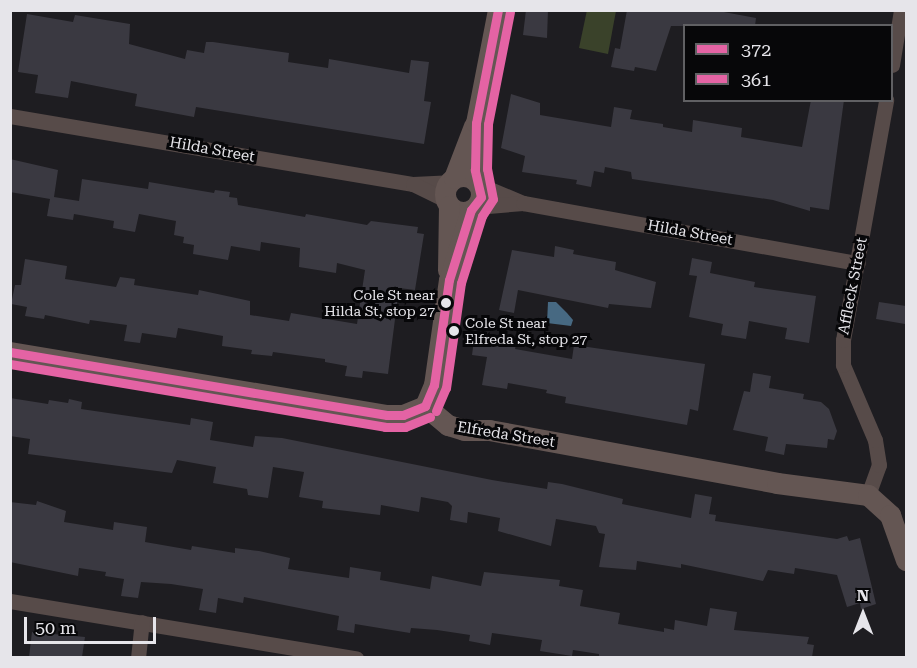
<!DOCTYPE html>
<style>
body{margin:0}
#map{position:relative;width:917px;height:668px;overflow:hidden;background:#1e1d21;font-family:"Roboto Serif",serif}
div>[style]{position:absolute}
.green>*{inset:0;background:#3a422a}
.water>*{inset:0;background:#476982}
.building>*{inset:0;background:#3a3941}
.street>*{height:15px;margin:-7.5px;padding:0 7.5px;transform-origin:7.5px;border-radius:7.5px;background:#574b49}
.secondary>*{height:21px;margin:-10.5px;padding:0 10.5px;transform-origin:10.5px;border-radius:10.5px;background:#645653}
.secondary>.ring{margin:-10.5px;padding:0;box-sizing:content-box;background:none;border:21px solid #645653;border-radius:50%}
.bus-1>*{height:9px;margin:-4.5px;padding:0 4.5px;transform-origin:4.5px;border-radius:4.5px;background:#e463a4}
.bus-2>*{height:9px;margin:-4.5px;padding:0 4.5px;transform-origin:4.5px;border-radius:4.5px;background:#e463a4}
.dots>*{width:16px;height:16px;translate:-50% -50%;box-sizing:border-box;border:3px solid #070709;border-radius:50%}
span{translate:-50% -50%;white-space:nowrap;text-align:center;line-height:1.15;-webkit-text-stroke:6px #070709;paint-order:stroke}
.bus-label{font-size:14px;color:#e6e5ea}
.right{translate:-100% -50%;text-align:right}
.left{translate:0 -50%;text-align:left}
.street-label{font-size:15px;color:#e6e5ea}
.frame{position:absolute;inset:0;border:12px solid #e6e5ea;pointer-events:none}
.legend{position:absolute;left:683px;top:24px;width:210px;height:78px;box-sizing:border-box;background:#070709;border:2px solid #606063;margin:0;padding:8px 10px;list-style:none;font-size:18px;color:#e6e5ea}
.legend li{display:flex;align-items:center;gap:12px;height:30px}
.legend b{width:30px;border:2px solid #606063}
.north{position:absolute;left:833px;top:584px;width:60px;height:60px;-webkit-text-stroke:4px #070709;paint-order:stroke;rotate:0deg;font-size:16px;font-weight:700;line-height:24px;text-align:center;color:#e6e5ea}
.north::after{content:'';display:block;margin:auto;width:21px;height:27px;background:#e6e5ea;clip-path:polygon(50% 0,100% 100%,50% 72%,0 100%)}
.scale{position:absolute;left:24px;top:617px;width:132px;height:27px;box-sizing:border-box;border:3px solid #e6e5ea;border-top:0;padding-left:8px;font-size:18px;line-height:21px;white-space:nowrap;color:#e6e5ea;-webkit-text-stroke:4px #070709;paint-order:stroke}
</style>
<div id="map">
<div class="green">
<div style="clip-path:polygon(587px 10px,616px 11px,608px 54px,579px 48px)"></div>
</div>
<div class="water">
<div style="clip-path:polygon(548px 302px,556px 302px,567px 313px,573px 320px,571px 326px,547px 323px)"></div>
</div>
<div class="building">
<div style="clip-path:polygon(526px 10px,548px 10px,547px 38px,523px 35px)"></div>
<div style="clip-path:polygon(627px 10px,713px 10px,756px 18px,755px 26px,671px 26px,656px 71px,635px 67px,634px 71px,611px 67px,615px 48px,620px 49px)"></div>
<div style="clip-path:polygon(27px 14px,73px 22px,75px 15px,130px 24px,129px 44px,185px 59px,187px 50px,204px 53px,206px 42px,213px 42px,289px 53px,288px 62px,328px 68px,329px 59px,409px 73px,411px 60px,429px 62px,424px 101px,431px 102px,424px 144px,196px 107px,194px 117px,135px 106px,137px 94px,71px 81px,68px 98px,35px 93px,38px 75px,18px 72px)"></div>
<div style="clip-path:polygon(511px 94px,540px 103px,540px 115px,611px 127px,614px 107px,632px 110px,630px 119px,663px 124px,663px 127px,692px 132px,693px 120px,742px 128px,741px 137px,802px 147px,811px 100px,844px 100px,829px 210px,810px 207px,810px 211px,773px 200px,632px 179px,631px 172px,605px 167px,604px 173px,594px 171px,591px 187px,576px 184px,577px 180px,522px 172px,525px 156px,501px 148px)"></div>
<div style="clip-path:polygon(10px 159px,58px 170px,54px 197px,79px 201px,82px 179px,148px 189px,149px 182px,214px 193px,215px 190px,230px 192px,229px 197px,237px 198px,238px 205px,305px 217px,306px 214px,367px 225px,371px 221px,418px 227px,417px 233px,424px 234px,415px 290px,399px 288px,388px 374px,363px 371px,362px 378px,345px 376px,347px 366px,325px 362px,325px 359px,273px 352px,272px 356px,251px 354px,252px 350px,222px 346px,223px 336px,178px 328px,176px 338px,142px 333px,140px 343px,124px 341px,127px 325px,90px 320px,89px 324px,45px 315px,44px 319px,25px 316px,27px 307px,11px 304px,15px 285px,21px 285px,25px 259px,67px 266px,65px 279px,116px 287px,120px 277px,135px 279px,134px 285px,198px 295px,199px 290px,250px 301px,250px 315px,289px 321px,291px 313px,357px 324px,365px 270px,337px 263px,336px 273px,299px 267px,300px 248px,261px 242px,260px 251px,231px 246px,228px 260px,193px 254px,194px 245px,183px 243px,184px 237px,174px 235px,176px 221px,139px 214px,135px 232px,113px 228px,114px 221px,74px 214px,73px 220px,47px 216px,50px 199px,10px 192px)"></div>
<div style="clip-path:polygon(555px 246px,574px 250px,573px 254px,616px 262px,615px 270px,656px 282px,651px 308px,609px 304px,608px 308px,518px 290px,514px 313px,499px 310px,512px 250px,554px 257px)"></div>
<div style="clip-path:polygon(692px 258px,712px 262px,710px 273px,755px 282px,754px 287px,816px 296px,809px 343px,785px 339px,787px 328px,749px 321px,746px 339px,721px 335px,723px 324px,689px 317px,697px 276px,689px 275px)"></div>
<div style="clip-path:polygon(879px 302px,906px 306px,905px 324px,876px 319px)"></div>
<div style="clip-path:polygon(474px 340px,516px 345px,515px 349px,572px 359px,574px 345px,705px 364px,698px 411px,690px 409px,687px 425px,565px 403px,566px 397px,546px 393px,547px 390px,508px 383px,507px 389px,482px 385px,487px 357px,472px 355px)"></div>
<div style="clip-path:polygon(753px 373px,771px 376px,769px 388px,804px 394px,803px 399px,821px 402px,829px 409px,837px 431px,834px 440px,828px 439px,827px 448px,786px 444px,784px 455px,765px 451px,768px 437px,733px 430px,744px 391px,750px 392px)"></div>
<div style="clip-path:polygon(10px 398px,48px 404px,49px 400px,68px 403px,69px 399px,82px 402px,81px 409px,190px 425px,191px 418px,213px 422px,210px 440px,253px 447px,255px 436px,282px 438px,492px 480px,547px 489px,548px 482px,562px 484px,623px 499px,622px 504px,691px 518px,695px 494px,712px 497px,709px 514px,716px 515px,715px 521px,837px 539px,847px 536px,849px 541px,860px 538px,876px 604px,861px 609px,860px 603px,847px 607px,837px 575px,795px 568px,794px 574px,768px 570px,763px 581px,681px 564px,681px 568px,637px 561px,636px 570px,599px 567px,605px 534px,599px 533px,596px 526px,556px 519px,551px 546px,498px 531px,500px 518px,468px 512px,467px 523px,450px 520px,452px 506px,448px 502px,421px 497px,419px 512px,381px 505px,380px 515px,322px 508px,323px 501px,299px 497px,304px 472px,273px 467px,268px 498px,248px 495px,247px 489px,213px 483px,216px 467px,177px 460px,172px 473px,28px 454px,30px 439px,10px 436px)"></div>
<div style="clip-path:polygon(37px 501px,66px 511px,64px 522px,113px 530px,114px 522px,147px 527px,145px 542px,191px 550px,192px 546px,235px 553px,235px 548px,259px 551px,290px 558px,288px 569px,349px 578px,350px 567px,381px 572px,380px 580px,430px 589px,432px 576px,481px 586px,484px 572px,560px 580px,559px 586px,583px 590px,580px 606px,620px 613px,618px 624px,664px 632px,664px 628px,674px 630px,675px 620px,707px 626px,710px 608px,737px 612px,734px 630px,809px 637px,807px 644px,814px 645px,812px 657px,599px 657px,599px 654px,573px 650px,572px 656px,540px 651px,542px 640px,492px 633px,490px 645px,469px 641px,470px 635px,437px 630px,411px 628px,410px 633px,355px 624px,354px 633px,337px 630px,339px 616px,244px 597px,243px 603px,218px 598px,216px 613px,199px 610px,203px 589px,171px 584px,141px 582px,138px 598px,121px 596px,124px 579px,105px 576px,106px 572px,79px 568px,78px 576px,10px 562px,10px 502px,36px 505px)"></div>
<div style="clip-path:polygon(32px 632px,85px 637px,82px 657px,29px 657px)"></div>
</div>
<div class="street">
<div style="left:892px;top:65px;width:56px;rotate:-80.7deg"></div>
<div style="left:10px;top:116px;width:409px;rotate:9.6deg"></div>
<div style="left:413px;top:184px;width:36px;rotate:-3deg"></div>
<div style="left:413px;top:184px;width:37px;rotate:26deg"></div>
<div style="left:480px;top:185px;width:47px;rotate:22.7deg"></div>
<div style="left:476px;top:207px;width:47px;rotate:-4.9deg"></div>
<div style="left:523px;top:203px;width:340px;rotate:10.2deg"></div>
<div style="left:868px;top:495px;width:32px;rotate:-70deg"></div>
<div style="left:879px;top:465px;width:25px;rotate:-99deg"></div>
<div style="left:875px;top:440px;width:82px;rotate:-113.1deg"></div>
<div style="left:843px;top:365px;width:25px;rotate:-90deg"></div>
<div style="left:843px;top:340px;width:244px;rotate:-79.8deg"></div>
<div style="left:10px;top:601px;width:351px;rotate:9.4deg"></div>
<div style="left:138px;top:658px;width:36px;rotate:-84deg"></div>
</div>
<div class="secondary">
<div class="ring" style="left:445px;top:176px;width:15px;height:15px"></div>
<div style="left:454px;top:178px;width:56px;rotate:-69deg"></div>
<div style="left:476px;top:181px;width:58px;rotate:-90deg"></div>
<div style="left:476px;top:123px;width:115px;rotate:-79deg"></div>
<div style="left:448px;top:270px;width:64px;rotate:-89.1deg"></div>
<div style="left:10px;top:352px;width:382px;rotate:9.5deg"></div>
<div style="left:387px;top:415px;width:16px"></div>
<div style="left:403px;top:415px;width:24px;rotate:-22deg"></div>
<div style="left:425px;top:406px;width:30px;rotate:40deg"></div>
<div style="left:448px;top:425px;width:17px;rotate:17deg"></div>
<div style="left:464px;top:430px;width:25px"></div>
<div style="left:489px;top:430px;width:293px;rotate:10.4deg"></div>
<div style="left:777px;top:483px;width:92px;rotate:7.5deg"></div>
<div style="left:868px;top:495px;width:30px;rotate:42deg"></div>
<div style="left:890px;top:515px;width:48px;rotate:70.4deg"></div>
<div style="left:425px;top:406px;width:23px;rotate:-67deg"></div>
<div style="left:434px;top:385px;width:106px;rotate:-81.9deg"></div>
<div style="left:449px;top:280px;width:73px;rotate:-72.6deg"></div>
</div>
<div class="bus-1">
<div style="left:10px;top:352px;width:382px;rotate:9.5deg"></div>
<div style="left:387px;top:415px;width:16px"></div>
<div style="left:403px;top:415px;width:24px;rotate:-22deg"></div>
<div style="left:425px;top:406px;width:23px;rotate:-67deg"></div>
<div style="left:434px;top:385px;width:106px;rotate:-81.9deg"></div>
<div style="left:449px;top:280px;width:73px;rotate:-72.6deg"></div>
<div style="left:471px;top:210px;width:16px;rotate:-52deg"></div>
<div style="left:481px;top:197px;width:28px;rotate:-103deg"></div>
<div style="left:475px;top:170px;width:47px;rotate:-88.8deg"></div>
<div style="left:476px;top:123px;width:115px;rotate:-79deg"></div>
</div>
<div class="bus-2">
<div style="left:10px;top:364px;width:380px;rotate:9.5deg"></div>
<div style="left:385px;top:427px;width:20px"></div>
<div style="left:405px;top:427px;width:27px;rotate:-22deg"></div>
<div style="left:436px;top:411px;width:25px;rotate:-67deg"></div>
<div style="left:446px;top:388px;width:106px;rotate:-81.9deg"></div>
<div style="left:461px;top:283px;width:70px;rotate:-72.6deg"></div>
<div style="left:482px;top:216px;width:20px;rotate:-57deg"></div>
<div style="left:493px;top:199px;width:31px;rotate:-101deg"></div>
<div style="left:487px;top:169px;width:45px;rotate:-88.7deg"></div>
<div style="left:488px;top:124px;width:114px;rotate:-78.9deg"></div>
</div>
<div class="dots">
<div style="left:446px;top:303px;background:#e6e5ea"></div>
<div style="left:454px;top:331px;background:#e6e5ea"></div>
</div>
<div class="bus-label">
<span class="right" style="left:435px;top:303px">Cole St near<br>Hilda St, stop 27</span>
<span class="left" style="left:465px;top:331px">Cole St near<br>Elfreda St, stop 27</span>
</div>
<div class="street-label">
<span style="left:212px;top:150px;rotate:10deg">Hilda Street</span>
<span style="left:690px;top:233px;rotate:10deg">Hilda Street</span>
<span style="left:853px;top:286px;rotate:-79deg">Affleck Street</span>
<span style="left:506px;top:435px;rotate:9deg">Elfreda Street</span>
</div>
<div class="frame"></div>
<ul class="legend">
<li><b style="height:8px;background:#e463a4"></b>372</li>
<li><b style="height:8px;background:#e463a4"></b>361</li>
</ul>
<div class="north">N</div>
<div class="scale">50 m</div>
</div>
